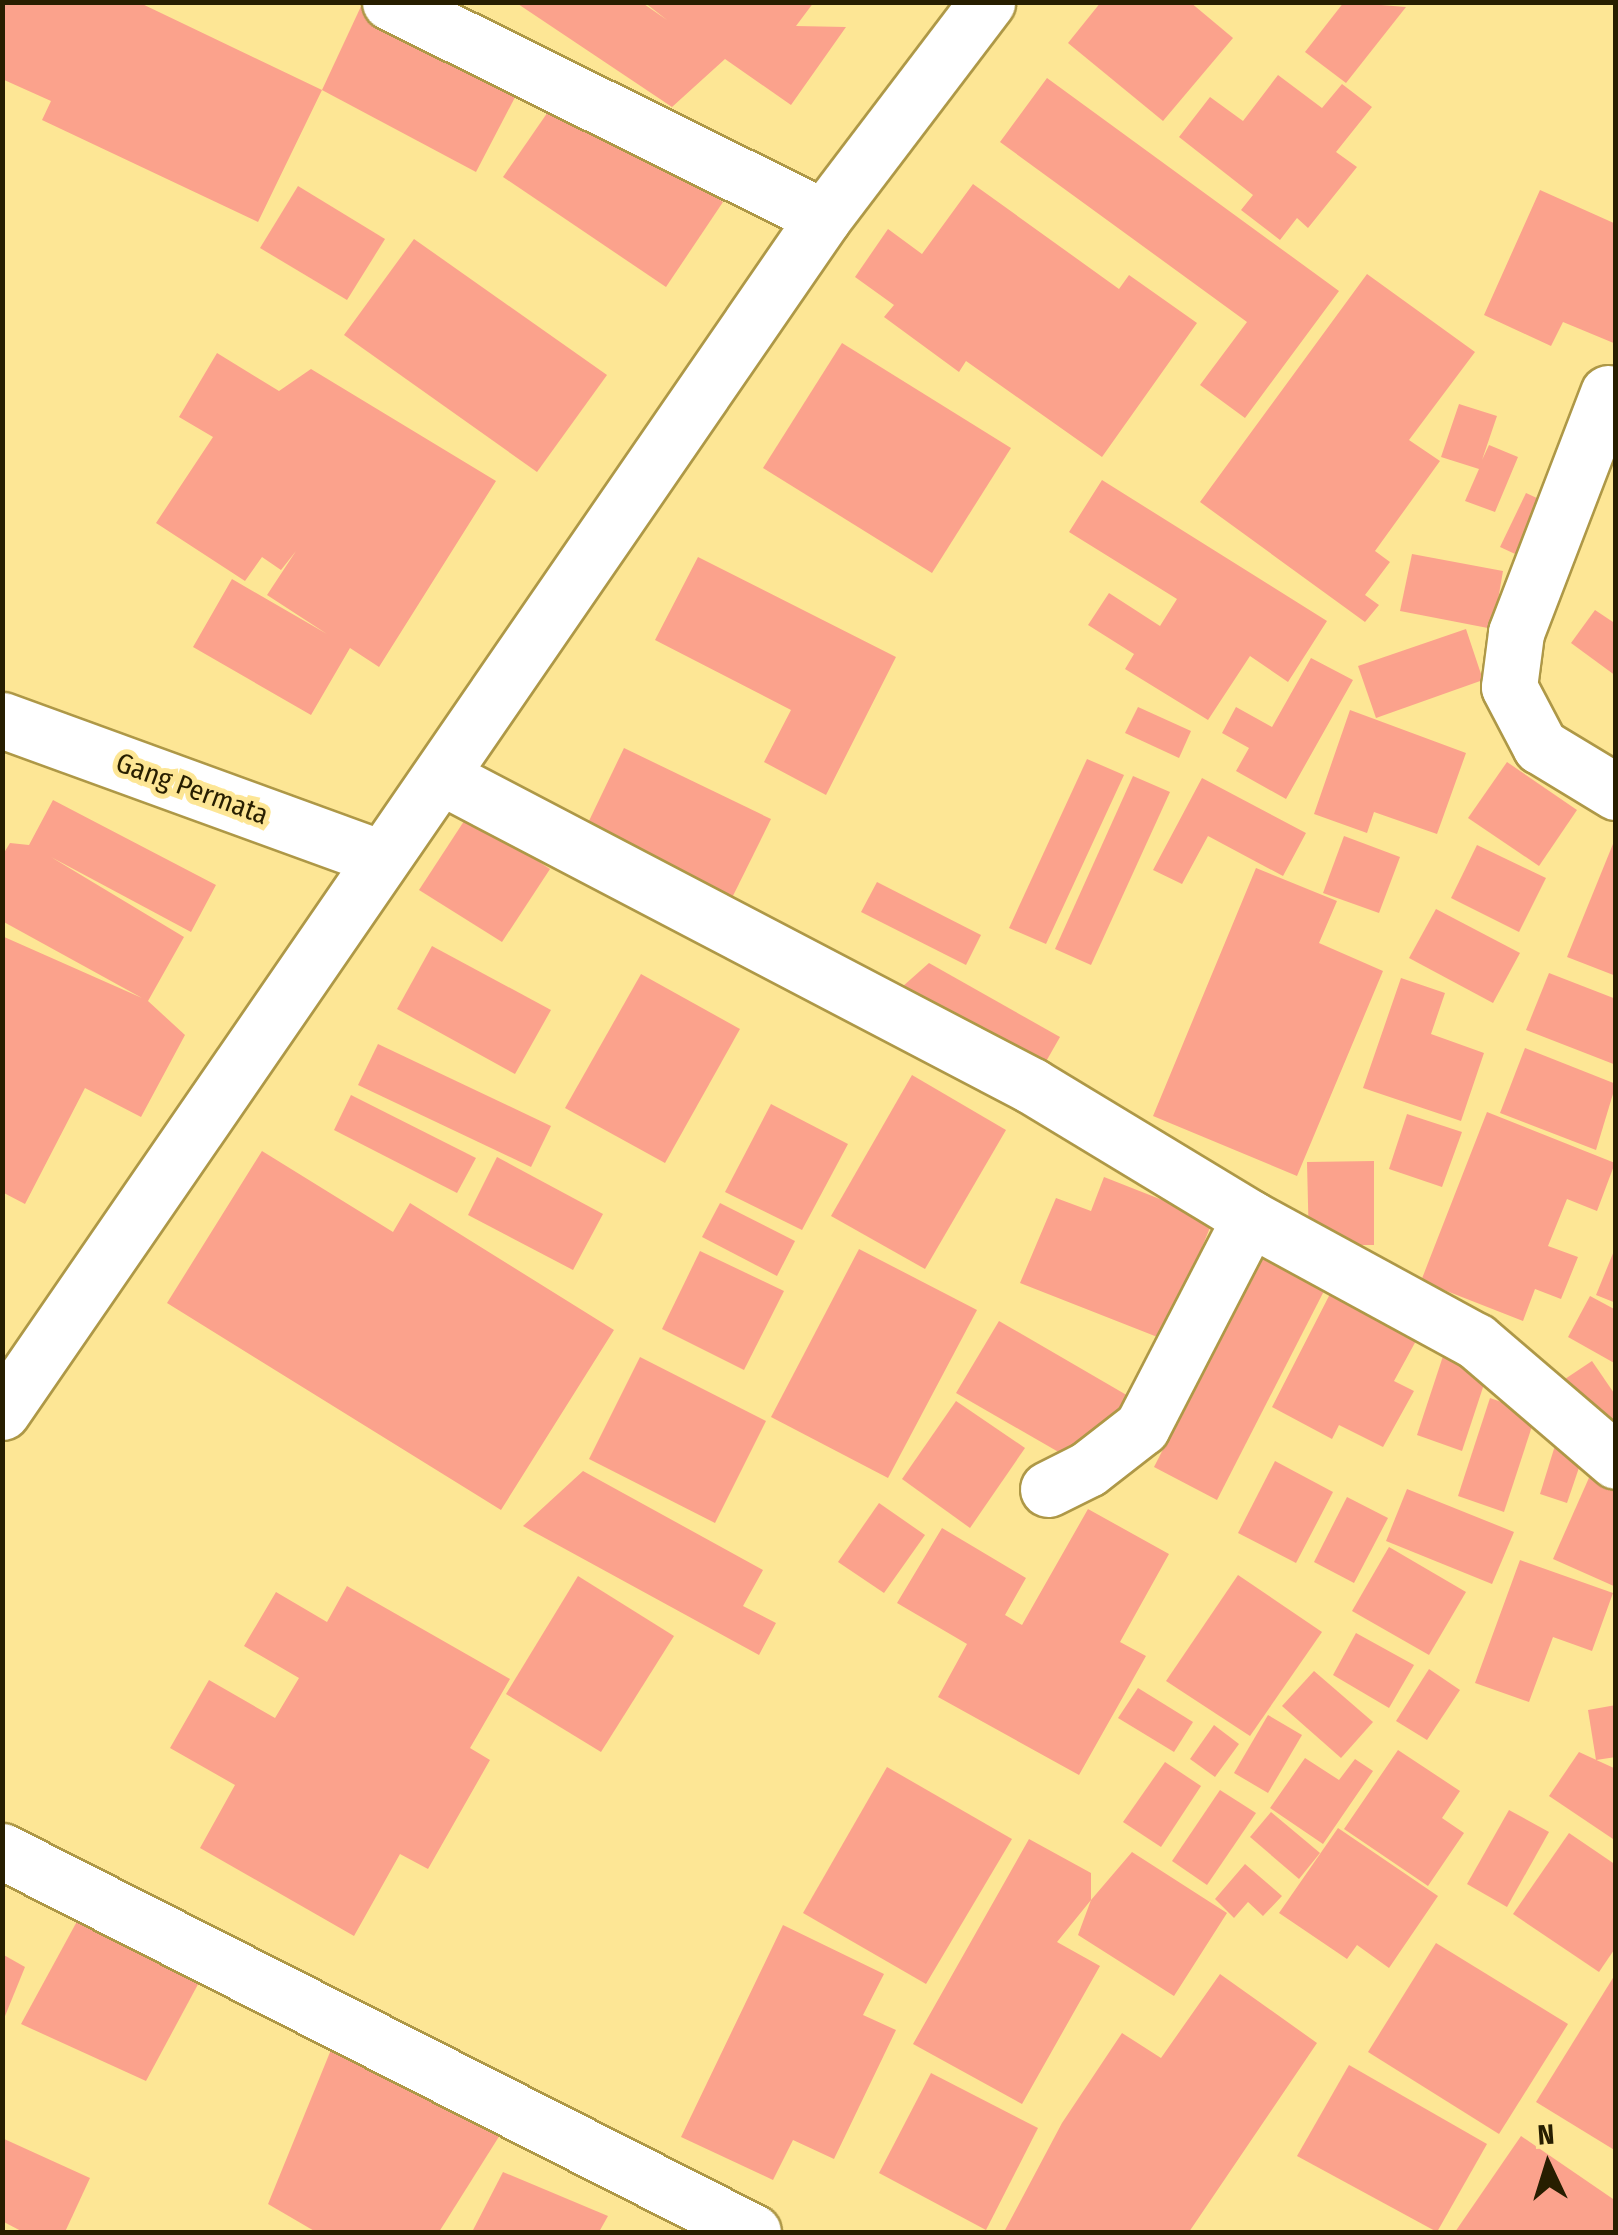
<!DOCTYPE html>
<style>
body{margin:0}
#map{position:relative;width:1618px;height:2235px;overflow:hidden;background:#fde695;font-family:"Fira Sans Condensed",sans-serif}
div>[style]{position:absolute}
.building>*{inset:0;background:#fba28c}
.roads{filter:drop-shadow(2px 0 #ae9847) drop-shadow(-2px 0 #ae9847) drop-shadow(0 2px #ae9847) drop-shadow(0 -2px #ae9847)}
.minor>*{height:55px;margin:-27.5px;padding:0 27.5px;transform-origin:27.5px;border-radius:27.5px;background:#fff}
span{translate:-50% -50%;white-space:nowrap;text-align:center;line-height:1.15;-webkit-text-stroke:10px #fde695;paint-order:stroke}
.street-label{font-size:28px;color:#271e00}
.frame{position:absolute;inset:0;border:5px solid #271e00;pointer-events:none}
.north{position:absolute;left:1498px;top:2115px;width:100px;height:100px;-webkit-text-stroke:8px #fde695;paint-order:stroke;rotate:356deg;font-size:28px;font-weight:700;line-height:40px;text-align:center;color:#271e00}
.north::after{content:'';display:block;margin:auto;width:35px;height:45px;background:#271e00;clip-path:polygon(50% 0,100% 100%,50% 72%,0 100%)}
</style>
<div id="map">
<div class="building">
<div style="clip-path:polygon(2px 2px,138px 2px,322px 90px,258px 222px,42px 120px,51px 101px,2px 79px)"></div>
<div style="clip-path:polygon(363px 2px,524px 80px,476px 172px,322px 90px)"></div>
<div style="clip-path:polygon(515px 2px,641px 2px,667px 20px,644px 2px,814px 2px,796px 26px,846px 27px,791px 105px,725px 59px,672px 107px)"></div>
<div style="clip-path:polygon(1101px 2px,1190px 2px,1233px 38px,1163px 121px,1068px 43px)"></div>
<div style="clip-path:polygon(1344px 2px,1406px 7px,1346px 83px,1305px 52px)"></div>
<div style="clip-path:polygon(1278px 75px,1322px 108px,1342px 84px,1372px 107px,1336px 152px,1357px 167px,1308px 228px,1297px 218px,1280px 240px,1241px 210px,1253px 195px,1179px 137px,1210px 97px,1243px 121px)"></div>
<div style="clip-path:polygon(1047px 78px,1339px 291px,1245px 418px,1200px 385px,1247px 322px,1000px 142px)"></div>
<div style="clip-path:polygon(561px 93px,723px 202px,666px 287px,503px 177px)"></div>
<div style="clip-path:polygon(973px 184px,1119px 289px,1129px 275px,1197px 323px,1102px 457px,966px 361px,959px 372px,884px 317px,894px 305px,855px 277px,888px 229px,922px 254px)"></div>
<div style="clip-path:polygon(298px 186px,385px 239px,347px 300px,260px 248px)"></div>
<div style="clip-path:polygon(1540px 190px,1616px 224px,1616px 344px,1563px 322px,1551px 346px,1484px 315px)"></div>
<div style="clip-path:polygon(414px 239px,607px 375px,537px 472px,344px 335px)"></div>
<div style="clip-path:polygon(1367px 274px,1475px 352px,1409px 440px,1440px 461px,1375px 551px,1390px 562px,1365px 595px,1379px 605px,1365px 622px,1200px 502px)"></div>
<div style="clip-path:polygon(842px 343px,1011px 448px,932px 573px,763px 468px)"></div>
<div style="clip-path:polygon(217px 353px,279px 391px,311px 369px,496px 481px,379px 667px,350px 648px,311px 715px,193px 647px,232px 579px,327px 634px,267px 595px,296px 551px,281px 570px,262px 557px,245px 581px,156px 523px,213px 437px,179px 417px)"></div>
<div style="clip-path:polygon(1459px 404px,1497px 416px,1482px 460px,1489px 445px,1518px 457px,1495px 512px,1465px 501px,1479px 469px,1441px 457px)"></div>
<div style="clip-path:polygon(1102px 480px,1327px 621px,1288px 682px,1250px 656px,1208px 720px,1125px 669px,1134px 654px,1088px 625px,1109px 593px,1160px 626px,1177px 599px,1069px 532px)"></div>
<div style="clip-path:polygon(1526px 493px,1552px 505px,1526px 559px,1500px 547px)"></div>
<div style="clip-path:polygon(1412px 554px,1503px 571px,1493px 629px,1400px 611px)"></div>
<div style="clip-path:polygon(698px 557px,896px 657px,826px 795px,764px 762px,791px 710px,655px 640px)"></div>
<div style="clip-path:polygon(1595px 610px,1616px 624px,1616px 676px,1571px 643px)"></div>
<div style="clip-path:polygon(1466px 629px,1483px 680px,1376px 718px,1358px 666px)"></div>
<div style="clip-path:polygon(1311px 658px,1353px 680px,1286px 799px,1236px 771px,1249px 748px,1222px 733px,1236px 707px,1272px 727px)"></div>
<div style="clip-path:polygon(1138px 707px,1191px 731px,1179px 758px,1125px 733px)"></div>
<div style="clip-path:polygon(1350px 710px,1466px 753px,1437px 834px,1374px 812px,1367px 833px,1314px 814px)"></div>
<div style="clip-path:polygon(624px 748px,771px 819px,721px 920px,575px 850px)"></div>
<div style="clip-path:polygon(1087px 759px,1124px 775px,1046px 944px,1009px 928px)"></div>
<div style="clip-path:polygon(1507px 762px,1577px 810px,1539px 866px,1468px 818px)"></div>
<div style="clip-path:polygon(1133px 776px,1170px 792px,1091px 965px,1055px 949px)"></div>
<div style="clip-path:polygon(1202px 778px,1306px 833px,1283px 876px,1208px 836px,1182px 884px,1153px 870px)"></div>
<div style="clip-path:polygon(53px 800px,216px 885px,191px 932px,51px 857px,184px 937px,148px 1001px,185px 1035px,141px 1117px,85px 1088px,25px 1204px,2px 1192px,2px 936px,142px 998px,2px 921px,2px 856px,10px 843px,29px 845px)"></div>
<div style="clip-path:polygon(468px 815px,550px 869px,502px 942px,419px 890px)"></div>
<div style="clip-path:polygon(1344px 836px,1400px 857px,1379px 913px,1323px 893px)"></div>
<div style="clip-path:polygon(1615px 839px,1616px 839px,1616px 976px,1567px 957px)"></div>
<div style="clip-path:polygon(1477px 845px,1546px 878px,1519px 932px,1451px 898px)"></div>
<div style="clip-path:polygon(1256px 868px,1337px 901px,1319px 943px,1383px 971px,1297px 1176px,1153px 1116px)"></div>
<div style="clip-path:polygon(877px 882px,981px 935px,966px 965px,861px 912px)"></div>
<div style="clip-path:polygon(1436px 909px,1520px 953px,1493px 1003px,1409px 958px)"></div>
<div style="clip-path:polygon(432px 946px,551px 1010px,515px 1074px,397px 1009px)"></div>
<div style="clip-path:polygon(929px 963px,1060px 1037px,1032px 1086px,884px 1003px)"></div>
<div style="clip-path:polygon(1549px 973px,1616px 999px,1616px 1065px,1526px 1030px)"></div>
<div style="clip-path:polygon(641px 974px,740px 1029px,665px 1163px,565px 1108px)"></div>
<div style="clip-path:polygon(1401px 978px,1445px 993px,1431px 1034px,1484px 1053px,1461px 1121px,1363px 1088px)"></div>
<div style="clip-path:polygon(378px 1044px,551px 1126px,531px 1167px,358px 1085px)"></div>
<div style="clip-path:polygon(1525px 1048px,1616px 1084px,1596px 1150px,1500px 1113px)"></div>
<div style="clip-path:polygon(912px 1075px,1006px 1130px,925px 1269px,831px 1216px)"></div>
<div style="clip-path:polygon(351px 1095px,476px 1158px,457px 1193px,334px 1130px)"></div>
<div style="clip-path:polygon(771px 1104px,848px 1144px,802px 1230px,725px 1192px)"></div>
<div style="clip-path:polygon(1487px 1112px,1615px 1163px,1597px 1211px,1567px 1199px,1548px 1246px,1578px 1257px,1561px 1299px,1535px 1289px,1523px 1321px,1421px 1281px)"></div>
<div style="clip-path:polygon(1407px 1114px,1462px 1132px,1442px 1187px,1389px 1169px)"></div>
<div style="clip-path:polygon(262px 1151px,393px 1232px,410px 1203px,614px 1330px,501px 1510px,167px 1303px)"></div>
<div style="clip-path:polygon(497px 1157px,603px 1214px,573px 1270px,468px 1215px)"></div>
<div style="clip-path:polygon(1374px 1161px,1374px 1245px,1309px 1245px,1307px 1162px)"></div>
<div style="clip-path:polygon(1104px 1177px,1213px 1220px,1165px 1340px,1020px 1283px,1056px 1198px,1091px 1211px)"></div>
<div style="clip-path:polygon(720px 1203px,795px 1241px,777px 1276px,702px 1237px)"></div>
<div style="clip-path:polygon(1616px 1246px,1616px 1303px,1596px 1295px)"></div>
<div style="clip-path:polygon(859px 1249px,977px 1310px,888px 1478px,771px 1417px)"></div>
<div style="clip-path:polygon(700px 1251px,784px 1291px,744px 1370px,662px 1329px)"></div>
<div style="clip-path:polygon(1261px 1258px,1324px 1291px,1217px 1500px,1154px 1467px)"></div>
<div style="clip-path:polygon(1330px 1294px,1417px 1339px,1394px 1381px,1414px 1391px,1383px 1447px,1339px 1425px,1332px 1439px,1272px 1407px)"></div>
<div style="clip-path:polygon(1590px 1296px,1616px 1310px,1616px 1364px,1568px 1337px)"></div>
<div style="clip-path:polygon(999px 1321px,1130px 1397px,1088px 1469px,956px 1393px)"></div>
<div style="clip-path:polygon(1446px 1347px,1491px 1363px,1462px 1451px,1417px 1435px)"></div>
<div style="clip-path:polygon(640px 1357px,766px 1421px,715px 1523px,589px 1459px)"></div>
<div style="clip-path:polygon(1592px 1361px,1616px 1396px,1616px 1421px,1594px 1435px,1559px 1383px)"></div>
<div style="clip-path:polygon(1490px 1398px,1536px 1414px,1504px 1512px,1458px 1496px)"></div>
<div style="clip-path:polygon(956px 1401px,1025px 1448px,970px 1528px,902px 1479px)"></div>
<div style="clip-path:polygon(1557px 1439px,1586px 1447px,1567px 1503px,1540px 1494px)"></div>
<div style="clip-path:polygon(1275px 1461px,1333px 1492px,1296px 1563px,1238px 1533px)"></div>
<div style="clip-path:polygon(583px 1471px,763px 1570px,743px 1606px,776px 1623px,759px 1655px,523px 1526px)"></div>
<div style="clip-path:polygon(1592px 1471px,1616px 1481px,1616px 1587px,1553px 1559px)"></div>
<div style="clip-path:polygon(1407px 1489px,1514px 1532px,1492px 1584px,1386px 1541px)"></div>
<div style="clip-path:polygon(1347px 1497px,1388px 1518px,1354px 1583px,1314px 1562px)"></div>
<div style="clip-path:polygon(879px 1503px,925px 1535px,884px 1593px,838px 1562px)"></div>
<div style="clip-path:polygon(1088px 1509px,1169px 1554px,1120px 1642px,1146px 1656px,1079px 1775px,938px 1697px,967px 1644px,897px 1603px,942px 1528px,1026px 1578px,1005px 1615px,1022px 1625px)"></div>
<div style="clip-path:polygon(1389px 1547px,1466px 1592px,1429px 1655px,1352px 1611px)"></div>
<div style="clip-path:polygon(1520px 1560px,1613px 1593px,1592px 1651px,1553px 1637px,1529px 1702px,1475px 1683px)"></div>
<div style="clip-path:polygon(1238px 1575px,1322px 1632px,1250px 1736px,1166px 1681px)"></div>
<div style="clip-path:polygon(578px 1576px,674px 1636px,601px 1752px,506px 1694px)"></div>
<div style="clip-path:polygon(347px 1586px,510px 1679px,470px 1748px,490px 1760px,428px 1869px,400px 1854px,354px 1936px,200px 1848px,235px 1785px,170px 1748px,209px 1680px,275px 1718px,299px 1678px,244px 1646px,276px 1592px,327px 1622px)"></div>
<div style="clip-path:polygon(1356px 1633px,1414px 1665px,1389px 1708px,1333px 1675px)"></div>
<div style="clip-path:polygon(1429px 1669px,1460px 1690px,1427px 1740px,1396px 1721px)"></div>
<div style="clip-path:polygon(1314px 1671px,1373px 1722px,1341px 1758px,1282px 1706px)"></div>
<div style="clip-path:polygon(1138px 1688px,1193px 1722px,1174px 1752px,1118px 1718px)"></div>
<div style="clip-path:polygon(1616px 1705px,1616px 1757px,1596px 1760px,1588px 1710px)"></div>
<div style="clip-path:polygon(1268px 1715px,1302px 1735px,1268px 1793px,1234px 1773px)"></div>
<div style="clip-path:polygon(1214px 1725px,1239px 1744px,1215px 1777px,1190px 1759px)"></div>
<div style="clip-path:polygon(1398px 1750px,1460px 1791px,1442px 1818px,1464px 1833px,1428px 1886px,1344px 1829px)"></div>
<div style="clip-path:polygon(1579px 1752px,1616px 1769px,1616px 1841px,1549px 1796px)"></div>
<div style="clip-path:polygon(1305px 1758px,1339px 1780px,1355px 1759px,1373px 1771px,1323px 1844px,1270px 1808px)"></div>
<div style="clip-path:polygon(1165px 1762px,1201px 1786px,1161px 1847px,1123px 1822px)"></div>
<div style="clip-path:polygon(887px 1767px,1012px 1839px,926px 1984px,803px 1913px)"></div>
<div style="clip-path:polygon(1220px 1790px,1256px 1813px,1207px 1885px,1172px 1861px)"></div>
<div style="clip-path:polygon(1509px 1810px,1549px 1832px,1507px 1907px,1467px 1884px)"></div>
<div style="clip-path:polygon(1271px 1812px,1320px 1853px,1299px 1879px,1250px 1837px)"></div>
<div style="clip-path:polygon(1338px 1828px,1438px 1896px,1389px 1968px,1357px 1945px,1347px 1959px,1279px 1913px)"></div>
<div style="clip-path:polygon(1569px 1833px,1616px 1865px,1616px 1947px,1599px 1972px,1513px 1914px)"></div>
<div style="clip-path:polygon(1029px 1839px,1091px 1873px,1091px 1900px,1132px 1852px,1227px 1913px,1174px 1996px,1078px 1935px,1091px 1900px,1057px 1942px,1100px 1966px,1022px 2104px,913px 2044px)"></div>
<div style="clip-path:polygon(1245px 1864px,1282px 1896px,1263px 1916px,1248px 1902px,1234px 1918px,1215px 1899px)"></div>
<div style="clip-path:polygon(81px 1914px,203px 1975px,146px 2081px,21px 2024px)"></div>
<div style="clip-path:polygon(783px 1925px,884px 1974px,863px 2015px,896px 2030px,834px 2159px,793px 2140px,773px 2180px,681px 2137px)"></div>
<div style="clip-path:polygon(1436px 1943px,1568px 2024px,1499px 2134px,1368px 2052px)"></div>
<div style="clip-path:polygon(2px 1954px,25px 1967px,3px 2021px,2px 2021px)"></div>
<div style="clip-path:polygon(1616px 1973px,1616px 2151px,1536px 2102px)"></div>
<div style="clip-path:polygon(1220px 1974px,1317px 2043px,1189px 2232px,1004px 2232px,1062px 2123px,1122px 2033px,1161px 2058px)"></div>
<div style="clip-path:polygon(335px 2040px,505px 2127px,439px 2232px,316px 2232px,268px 2204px)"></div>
<div style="clip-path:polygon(1349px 2065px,1487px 2144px,1437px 2232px,1297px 2156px)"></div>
<div style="clip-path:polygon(931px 2073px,1038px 2128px,986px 2230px,879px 2173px)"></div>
<div style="clip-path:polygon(1521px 2136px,1616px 2201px,1616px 2232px,1455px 2232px)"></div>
<div style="clip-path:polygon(2px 2138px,90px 2178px,65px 2232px,23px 2232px,2px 2221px)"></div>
<div style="clip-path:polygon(503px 2172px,608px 2216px,599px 2232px,472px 2232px)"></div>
</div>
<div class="roads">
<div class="minor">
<div style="left:390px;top:2px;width:484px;rotate:26.4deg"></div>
<div style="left:1608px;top:393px;width:257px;rotate:111deg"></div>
<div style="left:1516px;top:633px;width:54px;rotate:97.4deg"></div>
<div style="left:1509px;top:687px;width:67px;rotate:62.3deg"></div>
<div style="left:1540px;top:746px;width:89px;rotate:31.2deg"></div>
<div style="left:2px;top:720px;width:403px;rotate:20deg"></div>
<div style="left:442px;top:777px;width:666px;rotate:27.64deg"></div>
<div style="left:1032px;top:1086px;width:255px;rotate:31.2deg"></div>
<div style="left:1250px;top:1218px;width:257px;rotate:28.6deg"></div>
<div style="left:1476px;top:1341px;width:184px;rotate:40.6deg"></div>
<div style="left:2px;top:1412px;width:1450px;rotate:-55.48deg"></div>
<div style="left:824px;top:217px;width:270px;rotate:-52.8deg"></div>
<div style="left:1048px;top:1489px;width:45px;rotate:-26.6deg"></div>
<div style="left:1088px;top:1469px;width:68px;rotate:-37.9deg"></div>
<div style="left:1142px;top:1427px;width:235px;rotate:-62.7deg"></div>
<div style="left:2px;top:1851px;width:842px;rotate:26.9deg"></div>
</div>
</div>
<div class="street-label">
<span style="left:192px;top:789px;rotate:20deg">Gang Permata</span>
</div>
<div class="frame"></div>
<div class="north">N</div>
</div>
